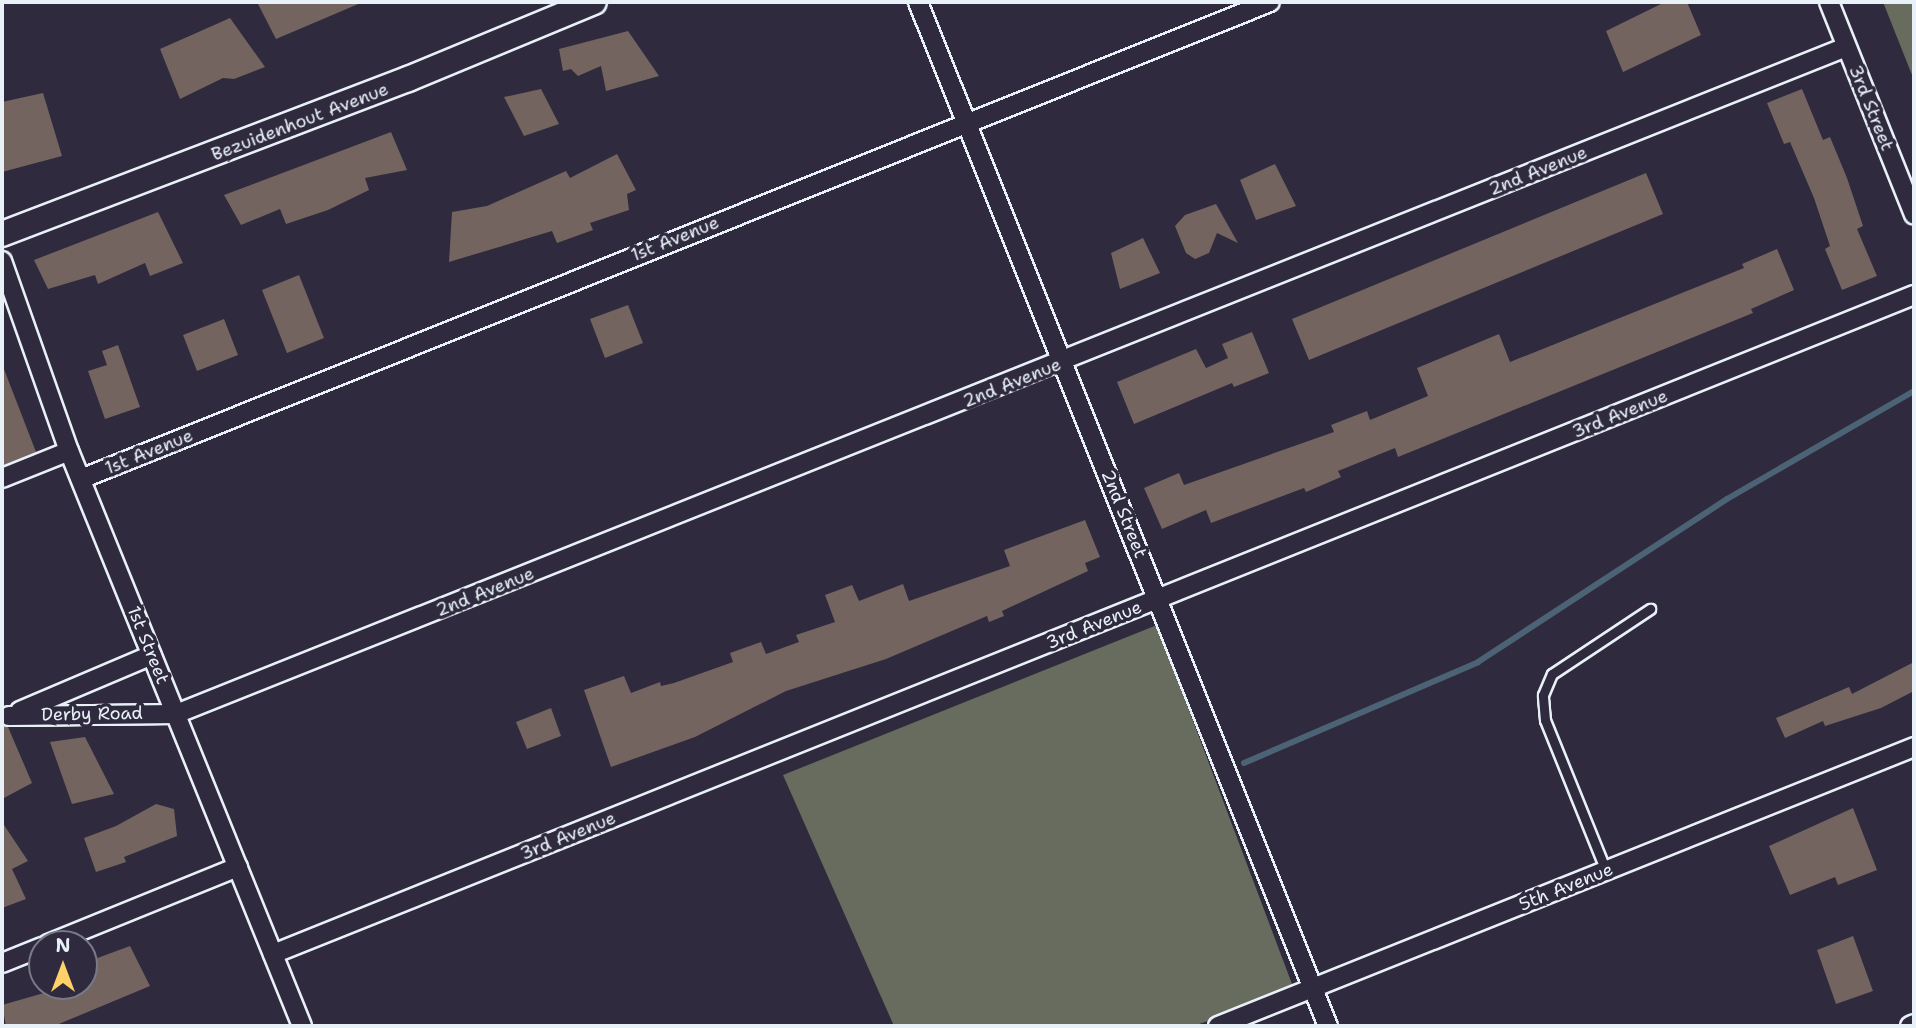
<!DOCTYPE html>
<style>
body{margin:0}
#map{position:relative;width:1916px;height:1028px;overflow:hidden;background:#2f2a3d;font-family:"Shantell Sans",sans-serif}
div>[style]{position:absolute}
.green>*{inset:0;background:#686c5f}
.stream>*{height:6px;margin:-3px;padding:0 3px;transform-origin:3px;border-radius:3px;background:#4b6375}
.building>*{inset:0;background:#736460}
.roads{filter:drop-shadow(2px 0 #e8f1f8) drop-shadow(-2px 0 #e8f1f8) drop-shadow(0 2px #e8f1f8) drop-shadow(0 -2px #e8f1f8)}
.lane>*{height:9px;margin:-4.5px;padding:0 4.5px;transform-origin:4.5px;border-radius:4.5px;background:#2f2a3d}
.street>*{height:18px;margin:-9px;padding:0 9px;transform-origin:9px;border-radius:9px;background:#2f2a3d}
.secondary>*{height:24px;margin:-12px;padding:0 12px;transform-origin:12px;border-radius:12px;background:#2f2a3d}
span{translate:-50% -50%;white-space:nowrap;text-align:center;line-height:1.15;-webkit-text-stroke:7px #2f2a3d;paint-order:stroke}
.street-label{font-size:18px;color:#e8f1f8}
.frame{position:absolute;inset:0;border:4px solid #e8f1f8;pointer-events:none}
.north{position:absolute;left:28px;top:930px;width:70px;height:70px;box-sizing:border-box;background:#2f2a3d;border:2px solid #797a88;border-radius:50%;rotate:0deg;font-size:19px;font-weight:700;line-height:28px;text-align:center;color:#e8f1f8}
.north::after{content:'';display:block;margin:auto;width:24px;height:32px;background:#ffd166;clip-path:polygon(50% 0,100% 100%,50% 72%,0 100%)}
</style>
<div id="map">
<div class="green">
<div style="clip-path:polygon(1883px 2px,1914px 2px,1914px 80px)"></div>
<div style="clip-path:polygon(1157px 625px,1295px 992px,1193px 1026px,894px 1026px,783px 775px)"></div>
</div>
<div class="stream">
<div style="left:1244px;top:763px;width:255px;rotate:-23.3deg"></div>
<div style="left:1478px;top:662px;width:298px;rotate:-33.2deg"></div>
<div style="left:1727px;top:499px;width:216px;rotate:-30deg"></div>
</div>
<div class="building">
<div style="clip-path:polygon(257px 2px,363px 2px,276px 39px)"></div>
<div style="clip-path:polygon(1665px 2px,1687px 2px,1701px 35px,1623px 72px,1606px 31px)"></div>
<div style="clip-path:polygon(230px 18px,265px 67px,234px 79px,223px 78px,180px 99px,160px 49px)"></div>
<div style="clip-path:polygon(628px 31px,659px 76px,606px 91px,601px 66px,578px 76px,571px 69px,563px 71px,559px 49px)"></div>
<div style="clip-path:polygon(541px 89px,559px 124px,524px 136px,504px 97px)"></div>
<div style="clip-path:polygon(1802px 89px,1823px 140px,1830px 137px,1847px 178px,1863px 226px,1857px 229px,1877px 276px,1842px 290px,1825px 249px,1830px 246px,1814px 198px,1790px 142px,1784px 144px,1767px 103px)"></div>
<div style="clip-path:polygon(43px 93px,62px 156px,2px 172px,2px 102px)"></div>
<div style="clip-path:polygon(391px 132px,407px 170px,365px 178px,369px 190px,328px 210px,286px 224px,280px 209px,241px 225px,224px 195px)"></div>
<div style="clip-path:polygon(617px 154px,636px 190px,627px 194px,629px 210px,590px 223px,593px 230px,557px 243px,552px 231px,449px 262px,452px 212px,487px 206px,566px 171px,570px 178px)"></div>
<div style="clip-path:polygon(1275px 164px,1296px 206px,1256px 220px,1240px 180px)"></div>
<div style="clip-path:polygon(1646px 173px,1663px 214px,1309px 360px,1292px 319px)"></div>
<div style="clip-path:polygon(1216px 204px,1238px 243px,1217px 233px,1209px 253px,1195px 259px,1186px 253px,1175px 226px,1185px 215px)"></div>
<div style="clip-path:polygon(158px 212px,183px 263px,150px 276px,145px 263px,98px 284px,95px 275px,48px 289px,34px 260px)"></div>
<div style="clip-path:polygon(1143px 238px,1160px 273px,1120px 289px,1111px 253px)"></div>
<div style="clip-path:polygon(1777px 249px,1794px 290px,1751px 309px,1753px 313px,1398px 457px,1395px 448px,1338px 471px,1341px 477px,1306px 492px,1304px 488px,1211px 523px,1206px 510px,1162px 529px,1144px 488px,1179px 473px,1184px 485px,1334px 432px,1331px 425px,1367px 411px,1370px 420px,1428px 396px,1417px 368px,1499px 334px,1510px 362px,1744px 268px,1742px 264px)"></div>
<div style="clip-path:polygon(299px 275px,324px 338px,287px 353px,262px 290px)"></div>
<div style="clip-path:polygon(628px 305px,643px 343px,605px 358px,590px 319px)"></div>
<div style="clip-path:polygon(224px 319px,238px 355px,197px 371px,183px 335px)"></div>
<div style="clip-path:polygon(1252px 332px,1269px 373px,1234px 387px,1232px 383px,1134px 424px,1117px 382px,1196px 349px,1206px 368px,1228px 358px,1222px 344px)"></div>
<div style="clip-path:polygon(118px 345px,140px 407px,105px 419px,88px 371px,107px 365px,102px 351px)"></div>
<div style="clip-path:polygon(2px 364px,36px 452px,2px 466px)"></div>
<div style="clip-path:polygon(1085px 520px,1100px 557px,1085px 563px,1088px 571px,1002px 611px,1004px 616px,989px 622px,987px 616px,886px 659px,786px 691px,695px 737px,611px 767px,584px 690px,624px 676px,631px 693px,660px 682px,661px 686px,674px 683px,733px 662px,730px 653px,761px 642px,766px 654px,799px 642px,796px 635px,835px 622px,825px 595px,852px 585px,859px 601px,903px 584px,909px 601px,1010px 566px,1004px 550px)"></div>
<div style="clip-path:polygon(1914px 662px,1914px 691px,1881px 708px,1825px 726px,1823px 721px,1785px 738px,1776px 718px,1849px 687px,1852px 694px)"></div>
<div style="clip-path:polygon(551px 708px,561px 736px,527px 749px,516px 722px)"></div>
<div style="clip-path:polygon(2px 724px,8px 727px,32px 783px,2px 799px)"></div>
<div style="clip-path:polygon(85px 737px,114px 794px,72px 804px,50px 742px)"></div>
<div style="clip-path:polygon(156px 804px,174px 809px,177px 836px,124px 857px,126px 862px,96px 872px,84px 838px,116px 826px)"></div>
<div style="clip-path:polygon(1853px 808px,1877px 870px,1838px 885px,1835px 877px,1790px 895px,1769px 846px)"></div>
<div style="clip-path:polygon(2px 822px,28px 861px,12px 869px,26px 899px,2px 908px)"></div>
<div style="clip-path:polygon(1853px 936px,1873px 991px,1836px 1004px,1817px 950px)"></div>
<div style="clip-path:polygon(130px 946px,150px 986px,54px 1026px,6px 1026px,2px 1005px,44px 993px,41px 986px,84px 986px,84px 963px)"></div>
</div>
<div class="roads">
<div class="lane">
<div style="left:1606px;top:871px;width:163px;rotate:-112deg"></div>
<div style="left:1545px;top:720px;width:25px;rotate:-95deg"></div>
<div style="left:1543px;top:695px;width:23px;rotate:-67deg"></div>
<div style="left:1552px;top:674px;width:118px;rotate:-33.6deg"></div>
</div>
<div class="street">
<div style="left:918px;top:2px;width:1103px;rotate:68.18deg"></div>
<div style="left:1829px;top:2px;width:229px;rotate:68.2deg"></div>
<div style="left:2px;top:261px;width:201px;rotate:70.6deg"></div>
<div style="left:69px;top:451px;width:620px;rotate:67.94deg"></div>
<div style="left:2px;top:478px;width:72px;rotate:-21.9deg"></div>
<div style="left:81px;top:479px;width:1281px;rotate:-21.86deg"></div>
<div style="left:20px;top:711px;width:143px;rotate:-23deg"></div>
<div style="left:9px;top:716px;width:167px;rotate:-0.7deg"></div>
<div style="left:176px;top:714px;width:1798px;rotate:-21.77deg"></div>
<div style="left:48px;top:944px;width:205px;rotate:-22.1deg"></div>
<div style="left:273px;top:954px;width:1768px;rotate:-21.88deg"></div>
<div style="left:2px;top:963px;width:43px;rotate:-21.8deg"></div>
<div style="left:1218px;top:1026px;width:750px;rotate:-21.84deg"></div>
<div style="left:1910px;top:1026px;width:4px;rotate:-27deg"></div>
</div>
<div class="secondary">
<div style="left:2px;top:234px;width:435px;rotate:-20.9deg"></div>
<div style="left:408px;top:79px;width:201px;rotate:-22.5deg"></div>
</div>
</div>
<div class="street-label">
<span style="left:1871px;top:108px;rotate:68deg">3rd Street</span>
<span style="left:300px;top:122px;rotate:-21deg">Bezuidenhout Avenue</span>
<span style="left:1538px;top:171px;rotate:-22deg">2nd Avenue</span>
<span style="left:675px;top:239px;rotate:-22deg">1st Avenue</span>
<span style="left:1012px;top:383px;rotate:-22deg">2nd Avenue</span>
<span style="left:1620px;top:414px;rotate:-22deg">3rd Avenue</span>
<span style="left:149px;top:452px;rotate:-22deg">1st Avenue</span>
<span style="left:1124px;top:514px;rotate:68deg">2nd Street</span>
<span style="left:485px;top:592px;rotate:-22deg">2nd Avenue</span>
<span style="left:1094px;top:625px;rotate:-22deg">3rd Avenue</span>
<span style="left:148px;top:645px;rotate:68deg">1st Street</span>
<span style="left:92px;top:714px;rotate:-1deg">Derby Road</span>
<span style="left:568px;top:836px;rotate:-22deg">3rd Avenue</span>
<span style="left:1566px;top:887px;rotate:-22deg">5th Avenue</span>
</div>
<div class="frame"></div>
<div class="north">N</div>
</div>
